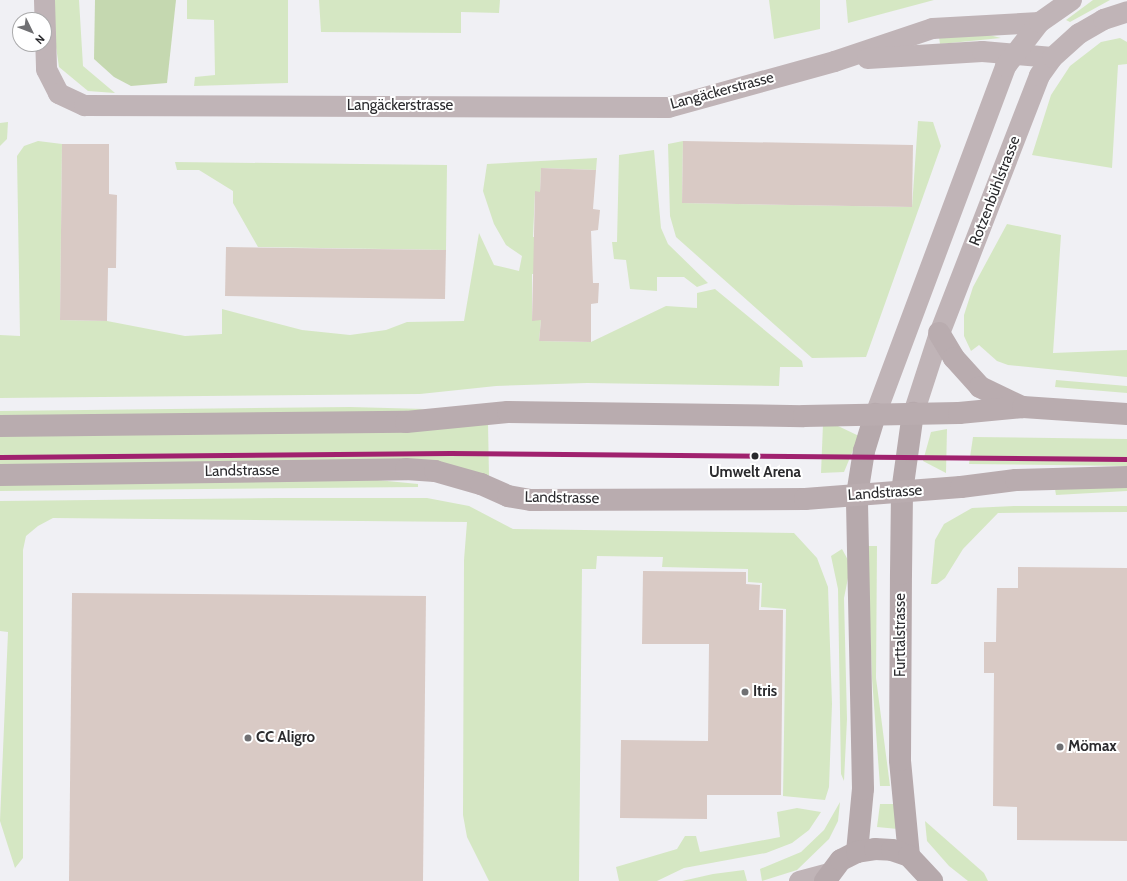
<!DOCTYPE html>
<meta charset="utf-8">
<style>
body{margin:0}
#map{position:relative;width:1127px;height:881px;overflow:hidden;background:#f0f0f4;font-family:Cabin,sans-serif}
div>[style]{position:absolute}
.green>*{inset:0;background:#d5e7c3}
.forest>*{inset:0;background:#c5d8b0}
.building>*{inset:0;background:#d9cac5}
.minor>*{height:21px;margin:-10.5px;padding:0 10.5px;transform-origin:10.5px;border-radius:10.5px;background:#c0b4b7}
.secondary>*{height:22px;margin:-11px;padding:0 11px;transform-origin:11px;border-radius:11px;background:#b6a9ac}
.primary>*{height:22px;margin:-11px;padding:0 11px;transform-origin:11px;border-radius:11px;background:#b9acaf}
.tram-1>*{height:5px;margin:-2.5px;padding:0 2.5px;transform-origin:2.5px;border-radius:2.5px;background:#a0216e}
.dots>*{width:11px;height:11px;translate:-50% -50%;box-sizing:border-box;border:2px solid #fff;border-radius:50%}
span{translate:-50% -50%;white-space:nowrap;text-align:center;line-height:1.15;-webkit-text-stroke:4px #fff;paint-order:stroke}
.street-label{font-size:15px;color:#2b2b2e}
.stop-label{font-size:15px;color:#2b2b2e;font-weight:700}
.poi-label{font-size:15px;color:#2b2b2e;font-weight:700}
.left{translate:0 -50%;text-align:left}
.north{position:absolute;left:12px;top:12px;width:40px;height:40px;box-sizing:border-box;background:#fff;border:1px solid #aaaaab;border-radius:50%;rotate:133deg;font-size:11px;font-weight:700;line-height:16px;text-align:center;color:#2b2b2e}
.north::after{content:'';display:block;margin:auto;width:14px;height:18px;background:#707073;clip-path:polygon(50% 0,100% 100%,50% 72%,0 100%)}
</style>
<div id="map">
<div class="green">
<div style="clip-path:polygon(55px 0,79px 0,83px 66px,115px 93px,88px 91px,59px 67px,55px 40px)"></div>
<div style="clip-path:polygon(187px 0,288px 0,288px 83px,194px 86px,195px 77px,215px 75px,214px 20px,187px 19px)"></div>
<div style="clip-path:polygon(319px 0,500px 0,499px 13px,461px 12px,461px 33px,321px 32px)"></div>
<div style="clip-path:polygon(769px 0,820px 0,820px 29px,774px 39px)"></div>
<div style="clip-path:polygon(846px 0,934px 0,848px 23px)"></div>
<div style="clip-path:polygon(1093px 0,1110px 0,1070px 22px,1066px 20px)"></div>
<div style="clip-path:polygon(985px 34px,1001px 38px,940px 44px,939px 37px)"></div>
<div style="clip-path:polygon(1120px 38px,1127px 42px,1127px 64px,1118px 65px,1112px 168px,1032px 155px,1051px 95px,1070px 66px,1101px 42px)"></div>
<div style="clip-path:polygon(918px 121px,933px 122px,941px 146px,866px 357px,812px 358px,676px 237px,670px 216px,668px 144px,683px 141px,682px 203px,912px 207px)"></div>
<div style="clip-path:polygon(8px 122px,7px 139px,0 146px,0 123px)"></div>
<div style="clip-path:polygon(38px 141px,62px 144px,60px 320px,107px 321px,185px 336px,222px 334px,222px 309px,302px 330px,350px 335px,386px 330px,407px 322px,464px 321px,479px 233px,494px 265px,519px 271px,522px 256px,506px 245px,494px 224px,483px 191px,487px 164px,597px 158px,596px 170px,541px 168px,540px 192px,535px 192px,533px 237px,541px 237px,540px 274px,532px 274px,532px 320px,541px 320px,539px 341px,591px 342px,666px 306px,697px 308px,697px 293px,715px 289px,802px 361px,803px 367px,780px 367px,779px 386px,587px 383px,496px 386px,420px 394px,0 398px,0 335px,20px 336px,17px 156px,24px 146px)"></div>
<div style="clip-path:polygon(654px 150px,661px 228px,668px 244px,708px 283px,697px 287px,684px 277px,657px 277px,657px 291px,630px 289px,626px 260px,614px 259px,612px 242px,617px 242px,619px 155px)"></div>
<div style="clip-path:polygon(175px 162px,447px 165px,446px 250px,258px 247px,233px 203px,233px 191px,199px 170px,177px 170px)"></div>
<div style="clip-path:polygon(1007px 224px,1061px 235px,1053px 353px,1127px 350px,1127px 377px,1008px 365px,997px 361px,979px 345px,971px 351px,964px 336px,964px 315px,973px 287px)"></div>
<div style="clip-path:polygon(1056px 380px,1127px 386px,1127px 393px,1055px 387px)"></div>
<div style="clip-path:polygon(350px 407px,425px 409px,409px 412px,0 417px,0 411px)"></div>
<div style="clip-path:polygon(488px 423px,489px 476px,0 465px,0 436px)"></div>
<div style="clip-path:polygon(823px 424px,838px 426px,859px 436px,844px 472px,821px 473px)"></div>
<div style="clip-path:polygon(947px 429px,946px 473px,923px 461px,931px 432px)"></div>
<div style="clip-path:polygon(973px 437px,1127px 439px,1127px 466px,969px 464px)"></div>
<div style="clip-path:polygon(377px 480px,418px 484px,418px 487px,0 491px,0 484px)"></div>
<div style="clip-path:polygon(1127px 485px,1127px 491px,1056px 495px,1055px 489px)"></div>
<div style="clip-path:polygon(277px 498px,427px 498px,469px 506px,513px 529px,794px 533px,817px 558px,828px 587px,832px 704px,829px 787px,825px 800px,783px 796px,786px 609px,761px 607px,762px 583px,748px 582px,748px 569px,662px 567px,663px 557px,597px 556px,596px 569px,582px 569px,579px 881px,489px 881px,467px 837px,463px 815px,464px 560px,467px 522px,53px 518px,38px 526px,26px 536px,23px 550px,23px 858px,15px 868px,0 821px,8px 632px,0 631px,0 501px)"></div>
<div style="clip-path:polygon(1014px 506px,1127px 506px,1127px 512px,998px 513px,963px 549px,945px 578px,937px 584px,931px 584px,935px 540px,944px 524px,972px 508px)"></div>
<div style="clip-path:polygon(867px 546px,877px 546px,876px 678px,890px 786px,880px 786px,872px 678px)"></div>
<div style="clip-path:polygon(842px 549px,848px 560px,848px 578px,844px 598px,847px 719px,844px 781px,841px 774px,838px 589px,831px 556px)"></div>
<div style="clip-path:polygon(840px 802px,838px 821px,829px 839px,797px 870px,762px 881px,760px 869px,801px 852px,824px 830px)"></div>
<div style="clip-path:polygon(880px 804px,894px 804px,898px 829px,877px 827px)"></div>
<div style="clip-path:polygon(797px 808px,821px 812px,809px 830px,792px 843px,766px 853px,684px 868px,657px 881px,619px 881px,616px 867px,677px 849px,685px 836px,696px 836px,700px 852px,780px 837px,777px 812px)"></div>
<div style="clip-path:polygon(925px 821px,984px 873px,988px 881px,968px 881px,949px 866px,927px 841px)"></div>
<div style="clip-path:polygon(744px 870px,747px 881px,682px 881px,713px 874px)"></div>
</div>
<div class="forest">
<div style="clip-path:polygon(95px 0,176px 0,167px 83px,131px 86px,114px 77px,94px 59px)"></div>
</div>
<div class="building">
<div style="clip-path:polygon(683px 141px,913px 145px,912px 207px,682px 203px)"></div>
<div style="clip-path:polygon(62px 144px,109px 144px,109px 194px,117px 195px,116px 268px,108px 268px,107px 321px,60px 320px)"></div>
<div style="clip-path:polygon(541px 168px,596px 170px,593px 209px,600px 210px,598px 230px,591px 231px,593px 283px,599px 283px,598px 303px,591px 304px,591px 342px,539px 341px,541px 320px,532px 321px,535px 191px,540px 192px)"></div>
<div style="clip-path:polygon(226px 247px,446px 250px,445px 299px,225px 296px)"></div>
<div style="clip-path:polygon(1018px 567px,1127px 568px,1127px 841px,1017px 840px,1017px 807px,993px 806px,994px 673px,984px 673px,984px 642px,996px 642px,997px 588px,1018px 588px)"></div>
<div style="clip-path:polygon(643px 571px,746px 572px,746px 584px,760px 585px,759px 610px,783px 610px,781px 795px,707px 795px,707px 819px,620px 818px,621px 740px,708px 741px,709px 644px,642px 644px)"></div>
<div style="clip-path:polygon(72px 593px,426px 596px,423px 881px,69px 881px)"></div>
</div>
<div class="minor">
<div style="left:44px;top:0;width:69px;rotate:88.3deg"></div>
<div style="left:46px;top:69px;width:27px;rotate:63deg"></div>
<div style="left:58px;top:93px;width:29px;rotate:25deg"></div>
<div style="left:84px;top:105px;width:584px;rotate:0.2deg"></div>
<div style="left:668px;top:107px;width:172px;rotate:-15.5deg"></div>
<div style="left:834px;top:61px;width:103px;rotate:-18.6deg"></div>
<div style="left:932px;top:28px;width:107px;rotate:-3.2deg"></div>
<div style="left:867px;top:58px;width:115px;rotate:-3.5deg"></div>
<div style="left:982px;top:51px;width:70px;rotate:4.9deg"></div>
<div style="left:913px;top:413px;width:84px;rotate:-72deg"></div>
<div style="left:939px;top:333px;width:277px;rotate:-68.8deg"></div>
<div style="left:1039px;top:75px;width:22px;rotate:-54deg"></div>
<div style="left:1052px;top:57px;width:36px;rotate:-42deg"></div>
<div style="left:1079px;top:33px;width:28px;rotate:-30deg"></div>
<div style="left:1103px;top:19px;width:25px;rotate:-18deg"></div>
<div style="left:875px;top:414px;width:371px;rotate:-69.5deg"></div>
<div style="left:1005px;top:66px;width:56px;rotate:-52.3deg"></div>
<div style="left:1039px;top:22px;width:39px;rotate:-35deg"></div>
<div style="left:799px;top:881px;width:31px;rotate:-15deg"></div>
</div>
<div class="secondary">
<div style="left:857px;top:852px;width:63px;rotate:-84.6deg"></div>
<div style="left:863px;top:789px;width:294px;rotate:-91.2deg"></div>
<div style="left:857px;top:495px;width:45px;rotate:-81deg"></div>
<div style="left:864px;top:451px;width:39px;rotate:-73deg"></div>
<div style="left:909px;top:856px;width:96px;rotate:-95.4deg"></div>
<div style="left:900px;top:760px;width:186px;rotate:-89.7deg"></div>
<div style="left:901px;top:574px;width:82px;rotate:-89.3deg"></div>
<div style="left:902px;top:492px;width:80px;rotate:-82.1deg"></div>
<div style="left:825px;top:881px;width:26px;rotate:-53deg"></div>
<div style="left:841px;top:860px;width:18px;rotate:-27deg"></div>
<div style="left:857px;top:852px;width:18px;rotate:-9deg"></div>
<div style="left:875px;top:849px;width:17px;rotate:3deg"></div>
<div style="left:892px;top:850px;width:18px;rotate:19deg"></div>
<div style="left:909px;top:856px;width:34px;rotate:47deg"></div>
</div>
<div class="primary">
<div style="left:939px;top:333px;width:29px;rotate:59deg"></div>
<div style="left:954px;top:358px;width:39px;rotate:48deg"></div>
<div style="left:980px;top:387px;width:47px;rotate:25.5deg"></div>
<div style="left:0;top:426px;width:406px;rotate:-0.6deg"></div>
<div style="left:406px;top:422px;width:102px;rotate:-5.6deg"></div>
<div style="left:508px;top:412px;width:296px;rotate:0.8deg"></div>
<div style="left:804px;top:416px;width:155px;rotate:-1.1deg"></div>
<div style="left:959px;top:413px;width:64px;rotate:-5.4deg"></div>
<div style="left:1023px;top:407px;width:104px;rotate:3.9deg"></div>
<div style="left:0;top:475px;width:406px;rotate:-0.8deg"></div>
<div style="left:406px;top:469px;width:29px;rotate:4deg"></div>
<div style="left:435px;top:471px;width:48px;rotate:15.8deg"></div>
<div style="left:481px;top:484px;width:30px;rotate:24deg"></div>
<div style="left:508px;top:496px;width:23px;rotate:10deg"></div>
<div style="left:531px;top:500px;width:274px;rotate:-0.2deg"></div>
<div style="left:805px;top:499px;width:156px;rotate:-4.4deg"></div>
<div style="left:961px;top:487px;width:55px;rotate:-7.3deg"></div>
<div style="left:1016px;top:480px;width:111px;rotate:-1.5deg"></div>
</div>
<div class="tram-1">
<div style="left:0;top:457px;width:450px;rotate:-0.5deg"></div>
<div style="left:450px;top:453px;width:677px;rotate:0.51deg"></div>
</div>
<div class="dots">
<div style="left:755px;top:456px;background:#2b2b2e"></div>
<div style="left:745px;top:692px;background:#707073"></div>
<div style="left:248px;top:738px;background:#707073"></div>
<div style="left:1060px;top:747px;background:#707073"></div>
</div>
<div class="street-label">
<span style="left:722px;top:91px;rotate:-15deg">Langäckerstrasse</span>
<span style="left:400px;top:106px">Langäckerstrasse</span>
<span style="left:995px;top:191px;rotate:-69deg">Rotzenbühlstrasse</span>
<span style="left:242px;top:471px;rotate:-1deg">Landstrasse</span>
<span style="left:885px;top:493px;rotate:-4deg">Landstrasse</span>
<span style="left:562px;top:498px;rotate:1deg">Landstrasse</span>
<span style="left:901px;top:635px;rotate:-90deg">Furttalstrasse</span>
</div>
<div class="stop-label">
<span style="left:755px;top:473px">Umwelt Arena</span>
</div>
<div class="poi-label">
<span class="left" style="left:753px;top:692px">Itris</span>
<span class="left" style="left:256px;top:738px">CC Aligro</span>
<span class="left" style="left:1068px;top:747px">Mömax</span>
</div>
<div class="north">N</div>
</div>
